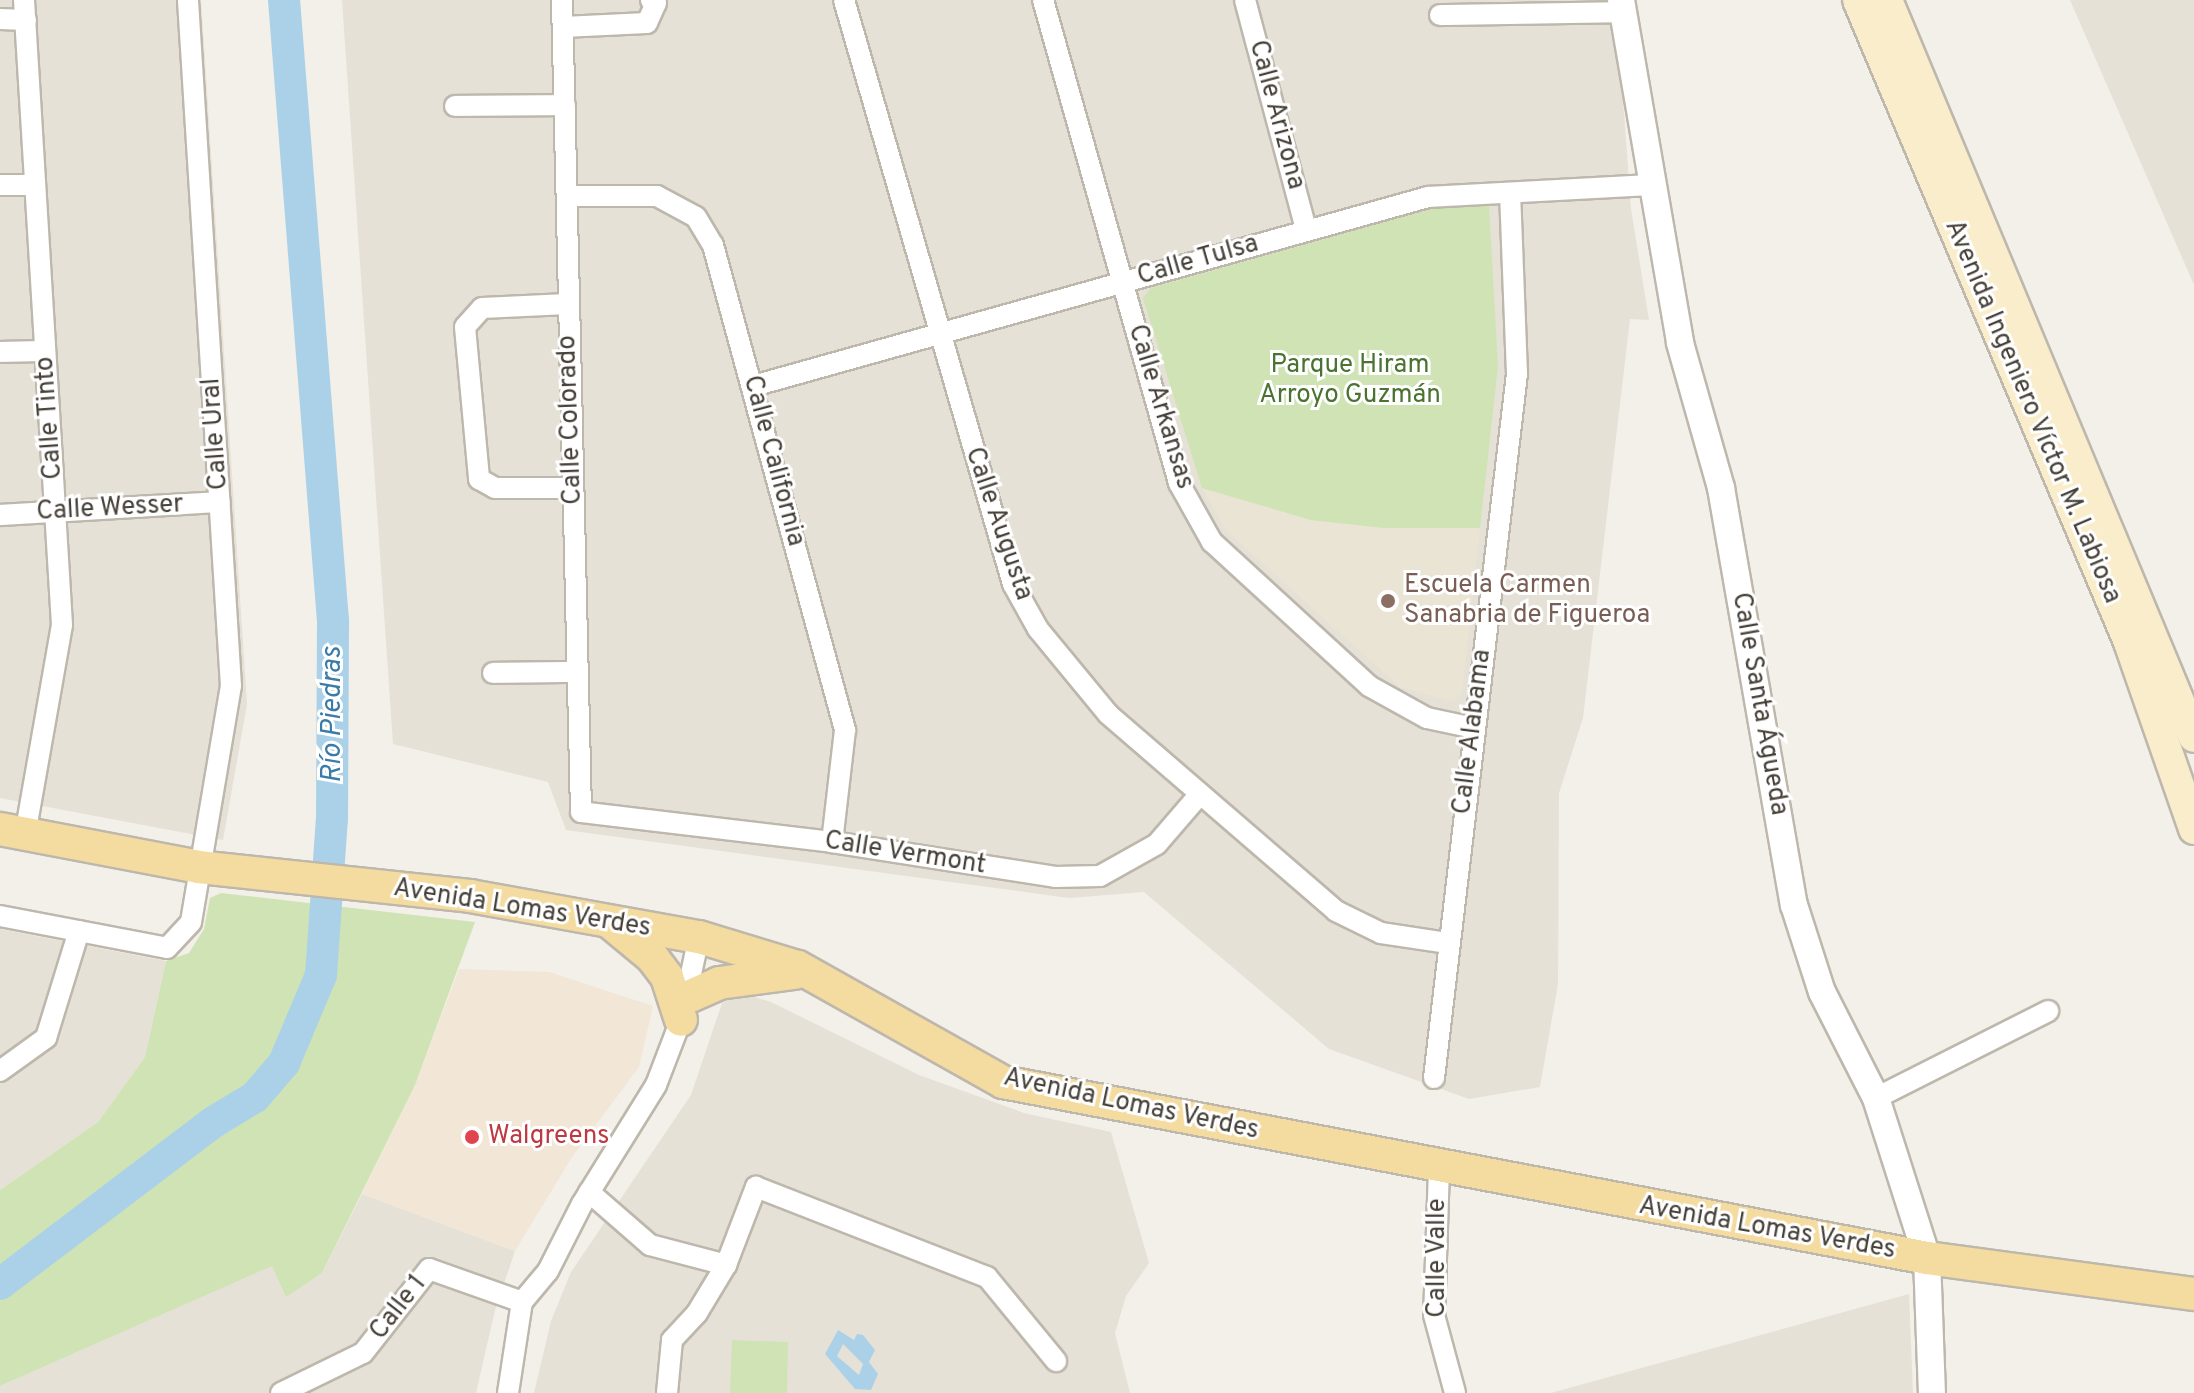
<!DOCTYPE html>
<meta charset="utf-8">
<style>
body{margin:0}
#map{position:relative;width:2194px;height:1393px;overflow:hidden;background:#f3efe9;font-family:Overpass,sans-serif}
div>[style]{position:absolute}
.residential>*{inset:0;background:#e6e1d7}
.commercial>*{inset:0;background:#f2e6d6}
.education>*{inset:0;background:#eae4d4}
.green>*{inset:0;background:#cfe3b5}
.water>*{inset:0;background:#abd1e9}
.river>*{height:32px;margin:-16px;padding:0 16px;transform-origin:16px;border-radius:16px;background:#abd1e9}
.roads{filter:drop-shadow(2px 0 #bdb7ac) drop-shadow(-2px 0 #bdb7ac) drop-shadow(0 2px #bdb7ac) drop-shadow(0 -2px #bdb7ac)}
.minor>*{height:20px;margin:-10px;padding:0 10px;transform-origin:10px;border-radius:10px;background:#fff}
.tertiary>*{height:26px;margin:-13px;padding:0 13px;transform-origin:13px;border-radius:13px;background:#fff}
.secondary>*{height:30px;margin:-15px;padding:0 15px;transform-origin:15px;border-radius:15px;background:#f9edcc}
.primary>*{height:32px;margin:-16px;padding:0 16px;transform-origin:16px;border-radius:16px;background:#f4dba0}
.dots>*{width:22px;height:22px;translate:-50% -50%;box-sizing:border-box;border:4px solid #fff;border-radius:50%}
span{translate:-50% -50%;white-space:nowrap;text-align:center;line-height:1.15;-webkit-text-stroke:6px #fff;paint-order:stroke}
.street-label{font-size:26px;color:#454038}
.park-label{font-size:26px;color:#4a7230}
.education-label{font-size:26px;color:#785e54}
.left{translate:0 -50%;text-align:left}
.health-label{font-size:26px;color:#be3a42}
.water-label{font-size:28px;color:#3b7ba7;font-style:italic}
</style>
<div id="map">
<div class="residential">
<div style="clip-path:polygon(0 0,201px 0,247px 704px,223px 840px,0 798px)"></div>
<div style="clip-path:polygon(342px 0,1605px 0,1622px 86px,1631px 209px,1649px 320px,1630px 319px,1583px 718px,1559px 793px,1558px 984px,1540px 1087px,1469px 1099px,1329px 1049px,1144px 892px,1069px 898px,566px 830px,548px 782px,393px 744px)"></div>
<div style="clip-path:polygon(2070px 0,2194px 0,2194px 285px)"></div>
<div style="clip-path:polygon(0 929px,166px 961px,145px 1057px,98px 1122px,0 1190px)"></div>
<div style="clip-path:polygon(744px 994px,771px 1002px,919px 1075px,1024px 1113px,1111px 1132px,1149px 1263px,1126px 1296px,1115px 1333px,1130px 1393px,534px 1393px,551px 1321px,571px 1272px,691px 1095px,722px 1003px)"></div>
<div style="clip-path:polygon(362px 1194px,515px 1251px,495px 1310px,476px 1393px,0 1393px,0 1386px,273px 1265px,286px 1296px,322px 1273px)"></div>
<div style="clip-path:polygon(1909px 1294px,1913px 1393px,1551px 1393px)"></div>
</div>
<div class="commercial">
<div style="clip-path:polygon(459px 969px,549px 972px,653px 1006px,639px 1067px,572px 1157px,515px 1251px,362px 1194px,415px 1085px)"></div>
</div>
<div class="education">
<div style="clip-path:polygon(1202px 488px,1311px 520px,1384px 528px,1480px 528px,1462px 694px,1452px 701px,1400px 687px,1226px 530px)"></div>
</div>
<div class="green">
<div style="clip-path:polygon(1489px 205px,1498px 366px,1480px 528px,1384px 528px,1311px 520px,1202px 488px,1143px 298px,1151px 288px,1442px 206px)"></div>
<div style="clip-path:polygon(221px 893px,475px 922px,415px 1085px,322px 1273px,286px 1297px,272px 1266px,0 1386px,0 1190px,98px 1122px,145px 1057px,166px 961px,189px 953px,204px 929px,210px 898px)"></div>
<div style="clip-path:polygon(732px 1340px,788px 1342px,787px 1393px,730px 1393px)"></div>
</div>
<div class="water">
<div style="clip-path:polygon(evenodd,838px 1330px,854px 1340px,857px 1334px,863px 1335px,875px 1350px,869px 1362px,878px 1374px,871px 1390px,855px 1389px,825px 1354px,838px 1330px,843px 1344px,863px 1364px,859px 1375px,837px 1356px,843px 1344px)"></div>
</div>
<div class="river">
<div style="left:0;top:1284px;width:266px;rotate:-37.2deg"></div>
<div style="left:212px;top:1123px;width:50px;rotate:-31.2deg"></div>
<div style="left:255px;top:1097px;width:45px;rotate:-49.5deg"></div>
<div style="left:284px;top:1063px;width:95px;rotate:-67.2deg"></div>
<div style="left:321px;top:975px;width:156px;rotate:-86deg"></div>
<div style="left:332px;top:819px;width:198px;rotate:-89.7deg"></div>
<div style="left:333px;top:621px;width:623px;rotate:-94.51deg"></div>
</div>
<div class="roads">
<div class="minor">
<div style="left:24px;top:0;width:626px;rotate:86.52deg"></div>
<div style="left:62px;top:625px;width:212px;rotate:100deg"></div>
<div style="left:562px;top:0;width:812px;rotate:88.66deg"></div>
<div style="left:581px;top:812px;width:253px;rotate:6.8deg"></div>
<div style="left:832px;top:842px;width:226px;rotate:8.9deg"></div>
<div style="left:1055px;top:877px;width:45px;rotate:-1.3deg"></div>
<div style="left:1100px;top:876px;width:65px;rotate:-29.3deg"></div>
<div style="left:1157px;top:844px;width:66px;rotate:-49.3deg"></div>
<div style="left:844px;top:0;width:608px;rotate:73.86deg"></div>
<div style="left:1013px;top:584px;width:51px;rotate:60.9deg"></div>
<div style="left:1038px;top:629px;width:110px;rotate:50.5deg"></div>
<div style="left:1108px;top:714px;width:301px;rotate:40.8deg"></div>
<div style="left:1336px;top:911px;width:50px;rotate:26.1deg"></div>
<div style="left:1381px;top:933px;width:68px;rotate:8.5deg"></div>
<div style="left:1043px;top:0;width:502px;rotate:74.27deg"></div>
<div style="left:1179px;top:483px;width:68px;rotate:60.8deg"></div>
<div style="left:1212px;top:542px;width:213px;rotate:42.5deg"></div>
<div style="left:1369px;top:686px;width:66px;rotate:28.9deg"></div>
<div style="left:1427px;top:718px;width:48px;rotate:12deg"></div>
<div style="left:1245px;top:0;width:238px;rotate:75.1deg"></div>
<div style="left:1440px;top:15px;width:183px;rotate:-0.9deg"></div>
<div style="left:0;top:19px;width:26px;rotate:2deg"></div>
<div style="left:563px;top:27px;width:84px;rotate:-2.7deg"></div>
<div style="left:647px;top:23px;width:22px;rotate:-66deg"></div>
<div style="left:656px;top:3px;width:6px;rotate:-149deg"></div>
<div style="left:455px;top:106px;width:110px;rotate:-0.5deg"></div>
<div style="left:0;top:185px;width:35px"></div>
<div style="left:568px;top:196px;width:89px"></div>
<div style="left:657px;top:196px;width:44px;rotate:28.3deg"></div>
<div style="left:696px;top:217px;width:33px;rotate:59deg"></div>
<div style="left:713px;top:245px;width:503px;rotate:74.77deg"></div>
<div style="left:845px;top:730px;width:113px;rotate:96.6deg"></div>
<div style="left:567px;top:304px;width:85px;rotate:177.3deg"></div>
<div style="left:482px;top:308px;width:25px;rotate:132deg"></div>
<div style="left:465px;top:327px;width:153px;rotate:84.7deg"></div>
<div style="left:479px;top:479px;width:18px;rotate:29deg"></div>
<div style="left:495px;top:488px;width:78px"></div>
<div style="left:0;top:352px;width:45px;rotate:-1.3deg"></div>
<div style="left:753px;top:386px;width:701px;rotate:-15.64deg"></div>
<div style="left:1428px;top:197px;width:222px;rotate:-3.1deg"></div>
<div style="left:0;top:515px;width:220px;rotate:-3.4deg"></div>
<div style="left:493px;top:673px;width:84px;rotate:-0.7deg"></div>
<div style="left:0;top:916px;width:170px;rotate:10.8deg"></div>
<div style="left:167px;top:948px;width:35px;rotate:-47deg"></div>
<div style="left:191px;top:922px;width:239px;rotate:-80.4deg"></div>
<div style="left:231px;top:686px;width:687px;rotate:-93.59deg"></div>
<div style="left:0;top:1071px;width:57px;rotate:-35.7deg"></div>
<div style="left:46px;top:1038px;width:112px;rotate:-72.9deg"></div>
<div style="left:1434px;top:1078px;width:709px;rotate:-83.28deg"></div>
<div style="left:1517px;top:374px;width:180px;rotate:-92.2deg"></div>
<div style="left:1876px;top:1098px;width:193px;rotate:-26.8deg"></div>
<div style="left:1439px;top:1168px;width:147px;rotate:91.9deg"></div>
<div style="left:1434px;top:1315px;width:81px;rotate:74.9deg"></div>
<div style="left:589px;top:1192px;width:81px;rotate:41deg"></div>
<div style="left:650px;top:1245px;width:79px;rotate:14.7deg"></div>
<div style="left:726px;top:1265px;width:84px;rotate:-69deg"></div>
<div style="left:756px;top:1187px;width:248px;rotate:21.3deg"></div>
<div style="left:987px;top:1277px;width:109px;rotate:50.6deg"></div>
<div style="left:281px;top:1393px;width:91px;rotate:-26deg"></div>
<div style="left:363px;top:1353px;width:107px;rotate:-51.8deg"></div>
<div style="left:429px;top:1269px;width:99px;rotate:19.5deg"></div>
<div style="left:508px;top:1393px;width:92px;rotate:-81.3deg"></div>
<div style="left:522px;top:1302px;width:40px;rotate:-50deg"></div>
<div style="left:548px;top:1271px;width:75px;rotate:-63.1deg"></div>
<div style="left:582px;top:1204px;width:140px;rotate:-58.1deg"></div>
<div style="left:656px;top:1085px;width:70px;rotate:-69deg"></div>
<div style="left:681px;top:1020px;width:85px;rotate:-77.8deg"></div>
<div style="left:667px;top:1393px;width:53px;rotate:-84.6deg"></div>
<div style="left:672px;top:1340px;width:37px;rotate:-47deg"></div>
<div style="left:697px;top:1313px;width:56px;rotate:-58.9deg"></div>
</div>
<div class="tertiary">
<div style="left:1621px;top:0;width:348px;rotate:80.2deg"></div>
<div style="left:1680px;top:343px;width:151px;rotate:74.2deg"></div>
<div style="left:1721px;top:488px;width:423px;rotate:80.1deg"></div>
<div style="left:1794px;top:905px;width:91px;rotate:72.2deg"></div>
<div style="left:1822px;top:992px;width:119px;rotate:63deg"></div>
<div style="left:1876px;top:1098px;width:168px;rotate:72.3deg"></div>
<div style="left:1927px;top:1258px;width:135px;rotate:87.9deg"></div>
</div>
<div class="secondary">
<div style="left:1858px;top:0;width:697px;rotate:67.11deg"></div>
<div style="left:2129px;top:642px;width:198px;rotate:70.8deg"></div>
<div style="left:1887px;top:0;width:798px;rotate:67.39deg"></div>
</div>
<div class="primary">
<div style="left:0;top:829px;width:203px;rotate:10.8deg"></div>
<div style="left:199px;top:867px;width:273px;rotate:6.1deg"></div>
<div style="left:470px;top:896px;width:233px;rotate:10.2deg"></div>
<div style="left:699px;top:937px;width:103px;rotate:16.9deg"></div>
<div style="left:798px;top:967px;width:235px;rotate:29.3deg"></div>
<div style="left:1003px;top:1082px;width:941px;rotate:10.78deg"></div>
<div style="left:1927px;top:1258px;width:269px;rotate:7.7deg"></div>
<div style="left:612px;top:924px;width:52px;rotate:39.5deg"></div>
<div style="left:652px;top:957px;width:25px;rotate:53deg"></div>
<div style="left:667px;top:977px;width:45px;rotate:72deg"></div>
<div style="left:686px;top:998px;width:36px;rotate:-24deg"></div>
<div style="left:719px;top:983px;width:76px;rotate:-7.6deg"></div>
</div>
</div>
<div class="dots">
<div style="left:1388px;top:601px;background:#8d6e63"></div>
<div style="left:472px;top:1137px;background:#e0444e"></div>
</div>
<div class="street-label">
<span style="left:1276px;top:115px;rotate:75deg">Calle Arizona</span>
<span style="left:1198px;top:261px;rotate:-16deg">Calle Tulsa</span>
<span style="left:1160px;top:407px;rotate:73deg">Calle Arkansas</span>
<span style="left:2032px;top:412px;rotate:67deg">Avenida Ingeniero Víctor M. Labiosa</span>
<span style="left:50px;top:418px;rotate:-94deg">Calle Tinto</span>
<span style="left:571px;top:420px;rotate:-92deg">Calle Colorado</span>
<span style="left:216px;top:434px;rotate:-94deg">Calle Ural</span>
<span style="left:773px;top:461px;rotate:75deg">Calle California</span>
<span style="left:110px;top:509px;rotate:-3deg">Calle Wesser</span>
<span style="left:998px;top:524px;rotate:71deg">Calle Augusta</span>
<span style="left:1759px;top:704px;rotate:80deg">Calle Santa Águeda</span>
<span style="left:1473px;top:732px;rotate:-83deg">Calle Alabama</span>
<span style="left:905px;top:854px;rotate:9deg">Calle Vermont</span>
<span style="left:522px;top:909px;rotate:9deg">Avenida Lomas Verdes</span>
<span style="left:1131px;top:1105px;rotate:12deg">Avenida Lomas Verdes</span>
<span style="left:1767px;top:1229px;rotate:10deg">Avenida Lomas Verdes</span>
<span style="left:1438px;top:1258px;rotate:-90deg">Calle Valle</span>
<span style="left:399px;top:1308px;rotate:-52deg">Calle 1</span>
</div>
<div class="park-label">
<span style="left:1350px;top:381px">Parque Hiram<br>Arroyo Guzmán</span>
</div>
<div class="education-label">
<span class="left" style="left:1404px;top:601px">Escuela Carmen<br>Sanabria de Figueroa</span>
</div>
<div class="health-label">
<span class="left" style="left:488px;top:1137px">Walgreens</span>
</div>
<div class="water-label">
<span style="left:333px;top:715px;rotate:-90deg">Río Piedras</span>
</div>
</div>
